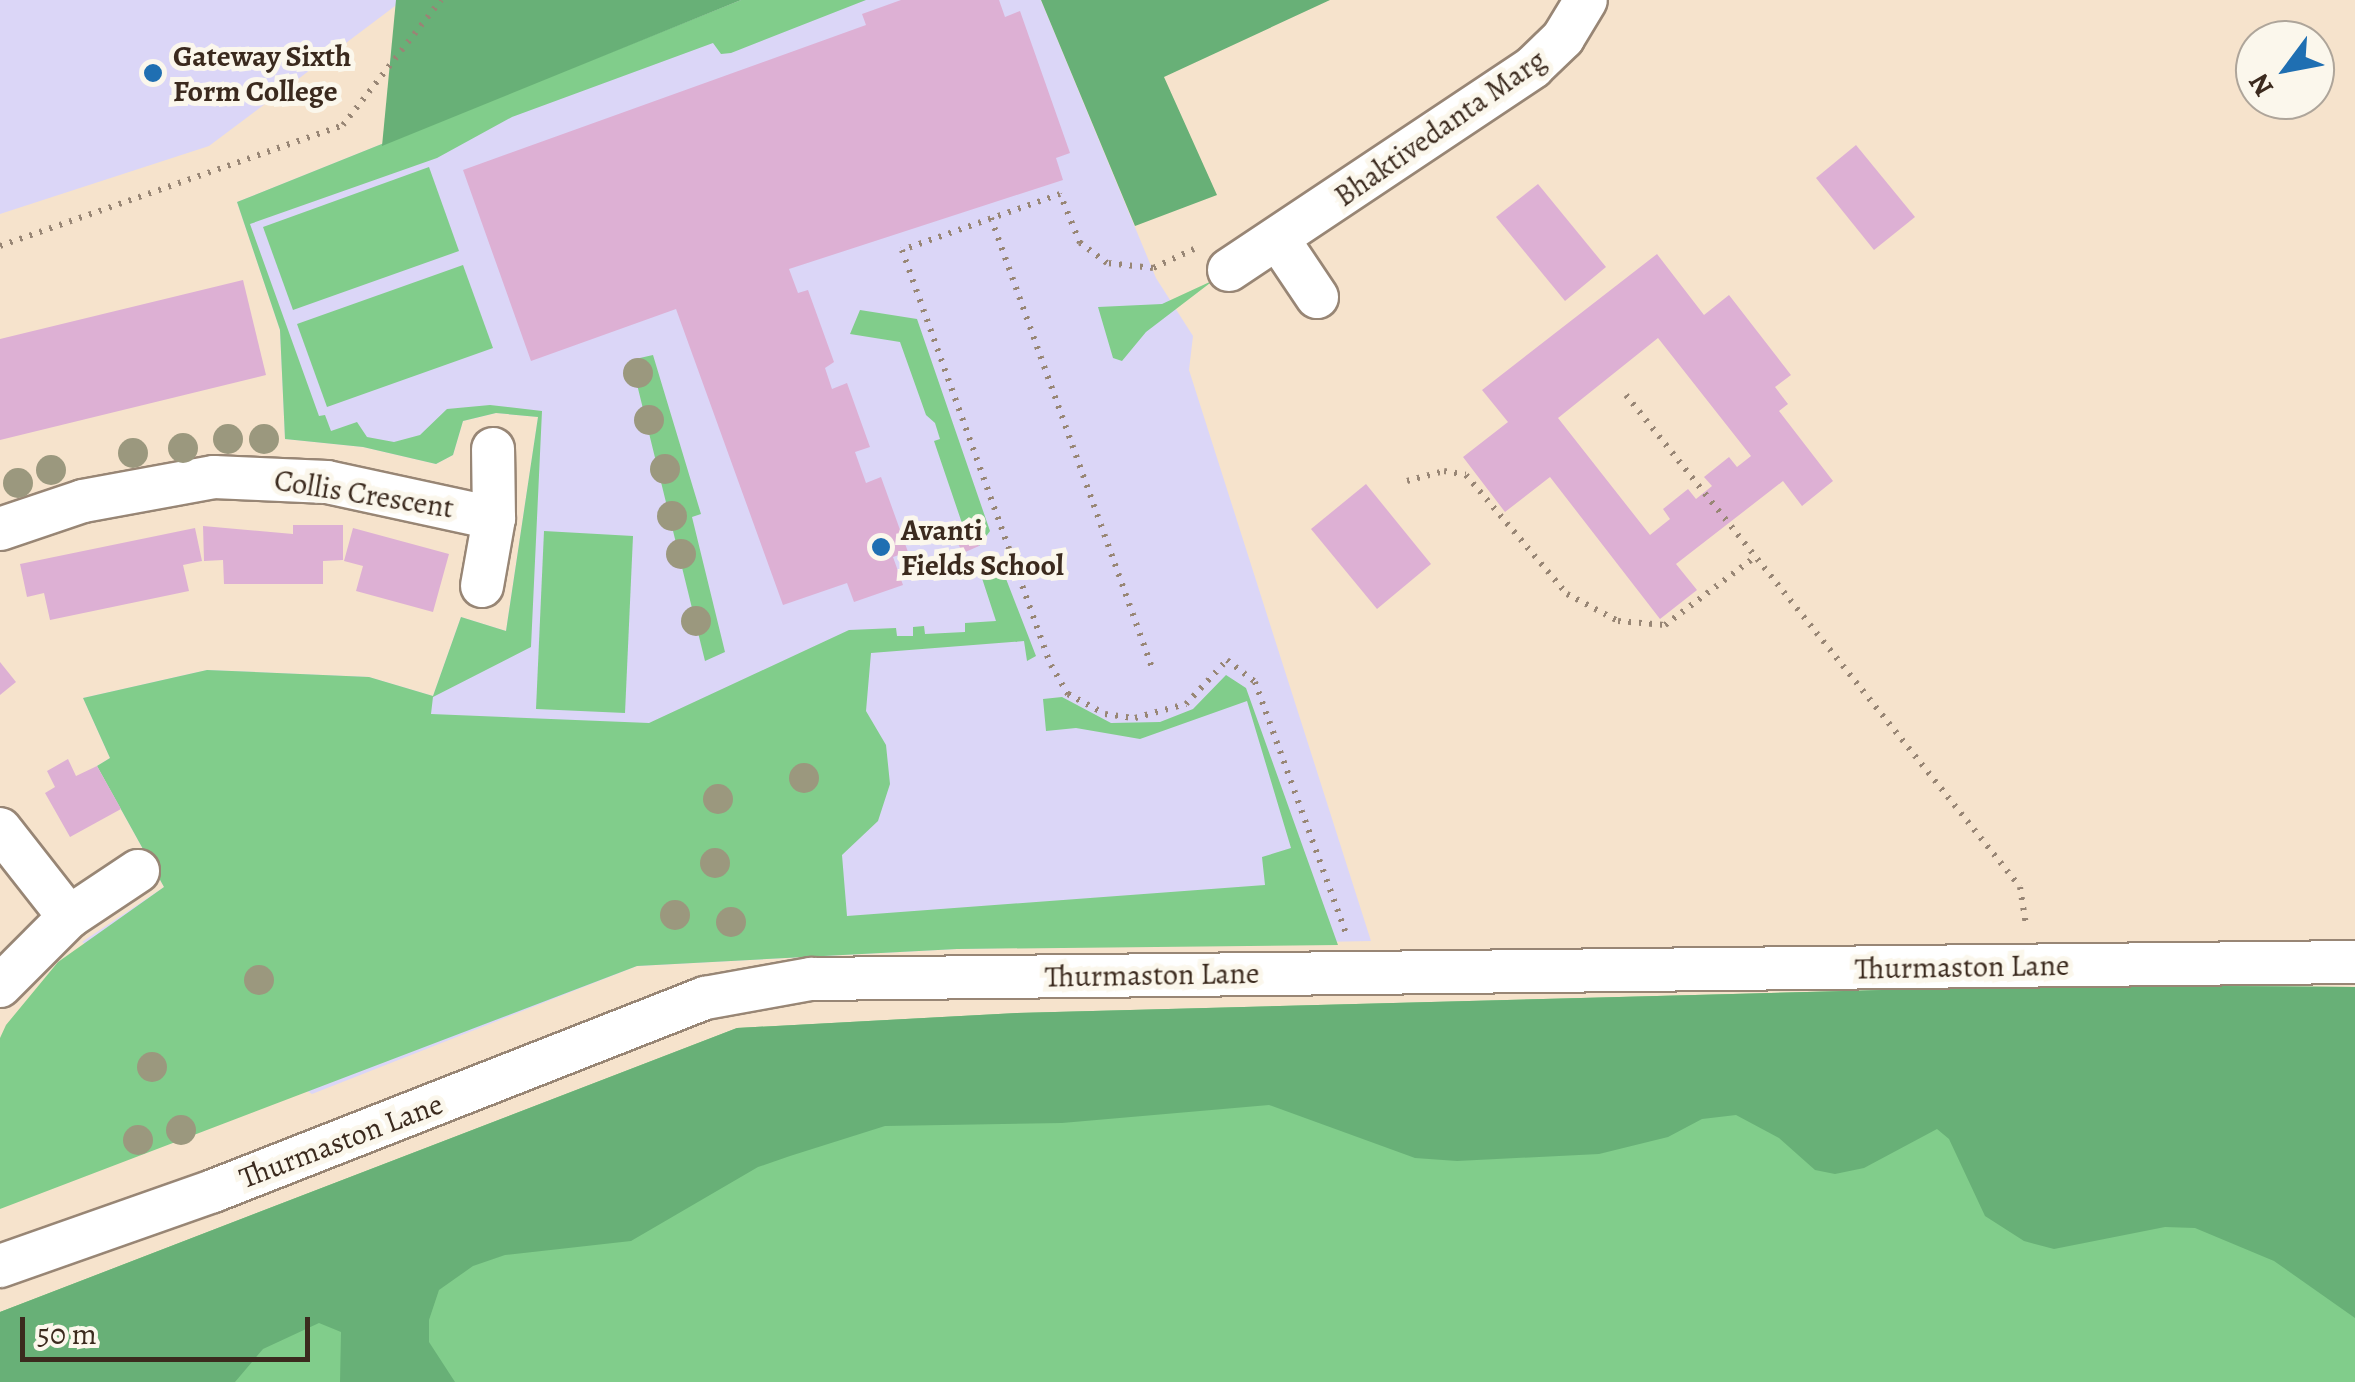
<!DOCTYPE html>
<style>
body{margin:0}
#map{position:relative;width:2355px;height:1382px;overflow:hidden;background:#f6e3cc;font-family:Alegreya,serif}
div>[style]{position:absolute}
.built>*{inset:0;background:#dbd6f7}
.green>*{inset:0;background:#81cd8b}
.forest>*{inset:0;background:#68b077}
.building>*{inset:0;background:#ddb0d4}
.path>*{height:6px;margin-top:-3px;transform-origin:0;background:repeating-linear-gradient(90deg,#988675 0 2.5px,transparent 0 10.5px)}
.roads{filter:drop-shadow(2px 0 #988675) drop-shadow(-2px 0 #988675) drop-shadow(0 2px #988675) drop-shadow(0 -2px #988675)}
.minor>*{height:42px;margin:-21px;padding:0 21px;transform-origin:21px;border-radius:21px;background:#fff}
.trees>*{width:30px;height:30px;margin:-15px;border-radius:50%;background:#9b987e}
.dots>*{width:28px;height:28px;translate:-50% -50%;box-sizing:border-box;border:5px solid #fbf7ec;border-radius:50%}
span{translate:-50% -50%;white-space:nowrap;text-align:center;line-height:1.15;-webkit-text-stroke:10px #fbf7ec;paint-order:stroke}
.poi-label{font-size:30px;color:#3b2a1e;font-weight:700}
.left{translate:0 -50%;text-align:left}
.street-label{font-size:30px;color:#3b2a1e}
.north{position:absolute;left:2235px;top:20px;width:100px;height:100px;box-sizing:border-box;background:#fbf7ec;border:2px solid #aea59a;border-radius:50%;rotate:238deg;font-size:28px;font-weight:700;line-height:40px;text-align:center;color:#3b2a1e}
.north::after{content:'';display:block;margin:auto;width:35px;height:45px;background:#1f6fb2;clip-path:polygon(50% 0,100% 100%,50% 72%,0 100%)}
.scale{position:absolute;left:20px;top:1317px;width:290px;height:45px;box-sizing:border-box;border:5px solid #3b2a1e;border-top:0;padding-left:12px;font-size:30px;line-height:35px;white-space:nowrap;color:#3b2a1e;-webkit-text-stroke:8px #fbf7ec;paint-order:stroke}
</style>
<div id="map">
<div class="built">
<div style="clip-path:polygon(0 0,403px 0,209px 146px,0 214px)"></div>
<div style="clip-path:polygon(741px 0,1041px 0,1156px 278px,1193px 336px,1189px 370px,1371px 941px,957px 949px,637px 966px,312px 1094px,82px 942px,164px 887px,97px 766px,110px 758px,83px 698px,207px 670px,369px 677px,433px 696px,461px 617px,506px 631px,538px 417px,496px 413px,463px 421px,453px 455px,436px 464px,363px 447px,285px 439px,280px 330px,237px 202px)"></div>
</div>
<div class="green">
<div style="clip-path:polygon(741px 0,866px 0,731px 53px,721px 54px,713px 43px,512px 117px,437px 158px,250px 224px,319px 416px,325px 415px,331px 431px,357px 422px,367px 437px,394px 442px,420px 435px,447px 409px,490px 405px,542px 411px,531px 647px,433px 697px,431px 714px,649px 723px,849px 630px,896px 628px,897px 636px,913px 636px,913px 627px,924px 626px,925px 634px,965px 632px,965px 623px,996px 621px,977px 563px,996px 553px,1036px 656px,1027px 661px,1024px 641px,871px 653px,866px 711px,886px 745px,890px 784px,878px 821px,842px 855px,847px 916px,1265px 885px,1262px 857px,1291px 848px,1247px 701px,1140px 739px,1076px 728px,1046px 731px,1043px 699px,1062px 697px,1111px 723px,1160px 722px,1193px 709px,1226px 675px,1246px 688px,1338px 945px,957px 949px,637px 966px,0 1209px,0 1038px,6px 1025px,58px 962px,164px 887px,97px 766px,110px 758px,83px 698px,207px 670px,369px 677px,433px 696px,461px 617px,506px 631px,538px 417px,496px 413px,463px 421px,453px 455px,436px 464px,363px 447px,285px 439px,280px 330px,237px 202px)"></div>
<div style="clip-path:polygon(429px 167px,459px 251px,293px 310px,263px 227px)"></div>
<div style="clip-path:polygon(463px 265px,493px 348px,327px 407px,297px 324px)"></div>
<div style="clip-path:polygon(1214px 280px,1146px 332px,1122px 361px,1113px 358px,1098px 307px,1162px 304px)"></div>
<div style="clip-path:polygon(860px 310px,917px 319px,990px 531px,979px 546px,972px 532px,966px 535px,934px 441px,940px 439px,935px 423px,926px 415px,900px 342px,850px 334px)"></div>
<div style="clip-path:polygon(653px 355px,701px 514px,692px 517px,725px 652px,705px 661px,631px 360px)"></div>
<div style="clip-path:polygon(544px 531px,633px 536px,625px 713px,536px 709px)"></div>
<div style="clip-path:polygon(2068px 985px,2355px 987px,2355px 1382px,0 1382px,0 1312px,737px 1028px,1017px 1013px)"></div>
</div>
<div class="forest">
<div style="clip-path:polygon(396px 0,741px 0,382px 146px)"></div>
<div style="clip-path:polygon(1041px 0,1330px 0,1164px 77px,1217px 195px,1135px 226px)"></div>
<div style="clip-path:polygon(2068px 985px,2355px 987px,2355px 1318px,2274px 1261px,2195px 1228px,2165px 1227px,2054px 1249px,2024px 1241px,1985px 1216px,1949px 1139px,1937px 1129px,1864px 1168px,1835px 1174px,1815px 1170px,1779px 1138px,1736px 1115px,1702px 1119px,1668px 1137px,1599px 1154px,1457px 1161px,1415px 1158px,1269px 1105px,1062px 1123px,885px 1126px,790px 1156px,758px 1167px,631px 1241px,505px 1255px,473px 1266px,439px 1290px,429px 1320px,429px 1342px,455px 1382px,340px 1382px,341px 1332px,319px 1323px,263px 1349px,235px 1382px,0 1382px,0 1312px,737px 1028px,1017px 1013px)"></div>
</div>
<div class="building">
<div style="clip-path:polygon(901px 0,999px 0,1005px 17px,1020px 11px,1070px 153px,1056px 158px,1063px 180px,789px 269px,798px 293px,808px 290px,834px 362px,825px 368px,832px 389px,847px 383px,870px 447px,855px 452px,866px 483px,881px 477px,908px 552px,893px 557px,903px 585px,854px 602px,847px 583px,783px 605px,676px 309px,531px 361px,463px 170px,866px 25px,862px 14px)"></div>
<div style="clip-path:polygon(1856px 145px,1915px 217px,1874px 250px,1816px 178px)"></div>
<div style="clip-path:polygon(1538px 184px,1606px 267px,1565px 301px,1496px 217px)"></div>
<div style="clip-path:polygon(evenodd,1657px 254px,1704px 315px,1729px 295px,1791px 375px,1775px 387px,1788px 404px,1779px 411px,1833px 481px,1802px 506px,1783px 481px,1676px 564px,1697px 590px,1660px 619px,1550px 477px,1505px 512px,1463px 457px,1508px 422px,1482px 390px,1657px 254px,1658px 338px,1751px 456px,1737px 467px,1729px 457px,1704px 477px,1712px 486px,1696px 499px,1688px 489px,1663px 509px,1670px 519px,1650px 535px,1558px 418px,1658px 338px)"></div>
<div style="clip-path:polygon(243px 280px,266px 375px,0 440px,0 339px)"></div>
<div style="clip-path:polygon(1366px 484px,1431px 564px,1377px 609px,1311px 529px)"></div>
<div style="clip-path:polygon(293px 525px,343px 525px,343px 560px,323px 561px,323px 584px,224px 584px,223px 560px,204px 561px,203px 526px,293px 534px)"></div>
<div style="clip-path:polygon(195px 528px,202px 561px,183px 565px,189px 591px,50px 620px,44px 593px,27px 597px,20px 564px)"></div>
<div style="clip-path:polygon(353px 528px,449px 554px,433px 612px,356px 591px,363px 566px,344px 561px)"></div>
<div style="clip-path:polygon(972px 532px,979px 546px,963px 553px,956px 540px)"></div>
<div style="clip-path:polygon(0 662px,16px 682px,0 695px)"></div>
<div style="clip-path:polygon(68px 759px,76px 776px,97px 766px,121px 809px,70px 837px,45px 793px,55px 787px,47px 771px)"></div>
</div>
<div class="path">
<div style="left:991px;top:218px;width:482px;rotate:70.3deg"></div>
<div style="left:0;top:246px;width:364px;rotate:-19.4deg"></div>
<div style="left:343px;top:125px;width:159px;rotate:-51.9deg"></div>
<div style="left:1194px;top:249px;width:45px;rotate:155.1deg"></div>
<div style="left:1153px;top:268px;width:46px;rotate:-173.8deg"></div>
<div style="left:1107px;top:263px;width:34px;rotate:-143deg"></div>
<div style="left:1080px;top:243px;width:53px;rotate:-112.2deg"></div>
<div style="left:1060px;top:194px;width:168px;rotate:160.5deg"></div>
<div style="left:902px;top:250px;width:441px;rotate:70.3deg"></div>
<div style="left:1051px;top:665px;width:34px;rotate:60deg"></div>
<div style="left:1068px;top:694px;width:42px;rotate:28.4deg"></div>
<div style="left:1105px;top:714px;width:30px;rotate:8deg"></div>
<div style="left:1135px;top:718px;width:53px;rotate:-15.4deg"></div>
<div style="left:1186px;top:704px;width:60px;rotate:-47deg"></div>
<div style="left:1227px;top:660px;width:36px;rotate:38deg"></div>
<div style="left:1255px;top:682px;width:268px;rotate:70.1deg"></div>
<div style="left:1626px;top:395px;width:630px;rotate:51.31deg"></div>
<div style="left:2020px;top:887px;width:39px;rotate:81deg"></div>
<div style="left:1407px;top:481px;width:38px;rotate:-15deg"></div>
<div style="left:1444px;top:471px;width:22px;rotate:10deg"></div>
<div style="left:1466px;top:475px;width:156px;rotate:49.7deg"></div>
<div style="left:1567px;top:594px;width:58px;rotate:27.9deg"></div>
<div style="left:1618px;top:621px;width:47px;rotate:4.9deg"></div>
<div style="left:1665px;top:625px;width:113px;rotate:-37.1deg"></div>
</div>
<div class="roads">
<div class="minor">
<div style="left:1278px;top:239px;width:70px;rotate:56.1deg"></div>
<div style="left:1229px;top:270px;width:366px;rotate:-33.7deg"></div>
<div style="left:1533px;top:67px;width:42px;rotate:-44deg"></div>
<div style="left:1563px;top:38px;width:44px;rotate:-58.8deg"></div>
<div style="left:0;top:529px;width:88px;rotate:-18.6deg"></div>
<div style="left:83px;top:501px;width:133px;rotate:-10.4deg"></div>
<div style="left:214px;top:477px;width:113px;rotate:2.5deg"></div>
<div style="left:327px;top:482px;width:171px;rotate:12.2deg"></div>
<div style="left:482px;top:586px;width:69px;rotate:-80deg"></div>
<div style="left:494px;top:518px;width:69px;rotate:-90.8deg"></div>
<div style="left:0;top:829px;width:112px;rotate:51.9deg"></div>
<div style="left:0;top:986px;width:98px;rotate:-45deg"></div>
<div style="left:69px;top:917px;width:83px;rotate:-33.7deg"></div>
<div style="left:0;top:1266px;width:226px;rotate:-19.4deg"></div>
<div style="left:213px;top:1191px;width:529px;rotate:-21.42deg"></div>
<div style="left:705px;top:998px;width:108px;rotate:-10.2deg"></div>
<div style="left:811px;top:979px;width:1544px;rotate:-0.63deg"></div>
</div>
</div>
<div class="trees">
<div style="left:638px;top:373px"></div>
<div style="left:649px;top:420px"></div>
<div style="left:228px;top:439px"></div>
<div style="left:264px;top:439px"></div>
<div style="left:183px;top:448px"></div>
<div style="left:133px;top:453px"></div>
<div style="left:665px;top:469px"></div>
<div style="left:51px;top:470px"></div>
<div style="left:18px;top:483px"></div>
<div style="left:672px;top:516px"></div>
<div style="left:681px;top:554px"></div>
<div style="left:696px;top:621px"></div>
<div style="left:804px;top:778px"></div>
<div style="left:718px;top:799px"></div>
<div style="left:715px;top:863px"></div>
<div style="left:675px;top:915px"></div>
<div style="left:731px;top:922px"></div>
<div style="left:259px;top:980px"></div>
<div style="left:152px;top:1067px"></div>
<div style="left:181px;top:1130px"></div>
<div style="left:138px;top:1140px"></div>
</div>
<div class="dots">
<div style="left:153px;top:73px;background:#1f6fb2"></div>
<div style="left:881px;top:547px;background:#1f6fb2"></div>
</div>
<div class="poi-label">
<span class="left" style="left:173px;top:73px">Gateway Sixth<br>Form College</span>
<span class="left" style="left:901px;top:547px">Avanti<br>Fields School</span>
</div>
<div class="street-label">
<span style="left:1440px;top:128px;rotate:-35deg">Bhaktivedanta Marg</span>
<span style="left:364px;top:494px;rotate:9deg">Collis Crescent</span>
<span style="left:1962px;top:967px;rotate:-1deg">Thurmaston Lane</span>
<span style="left:1152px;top:975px;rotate:-1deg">Thurmaston Lane</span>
<span style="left:341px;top:1141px;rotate:-21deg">Thurmaston Lane</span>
</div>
<div class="north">N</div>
<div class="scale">50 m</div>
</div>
